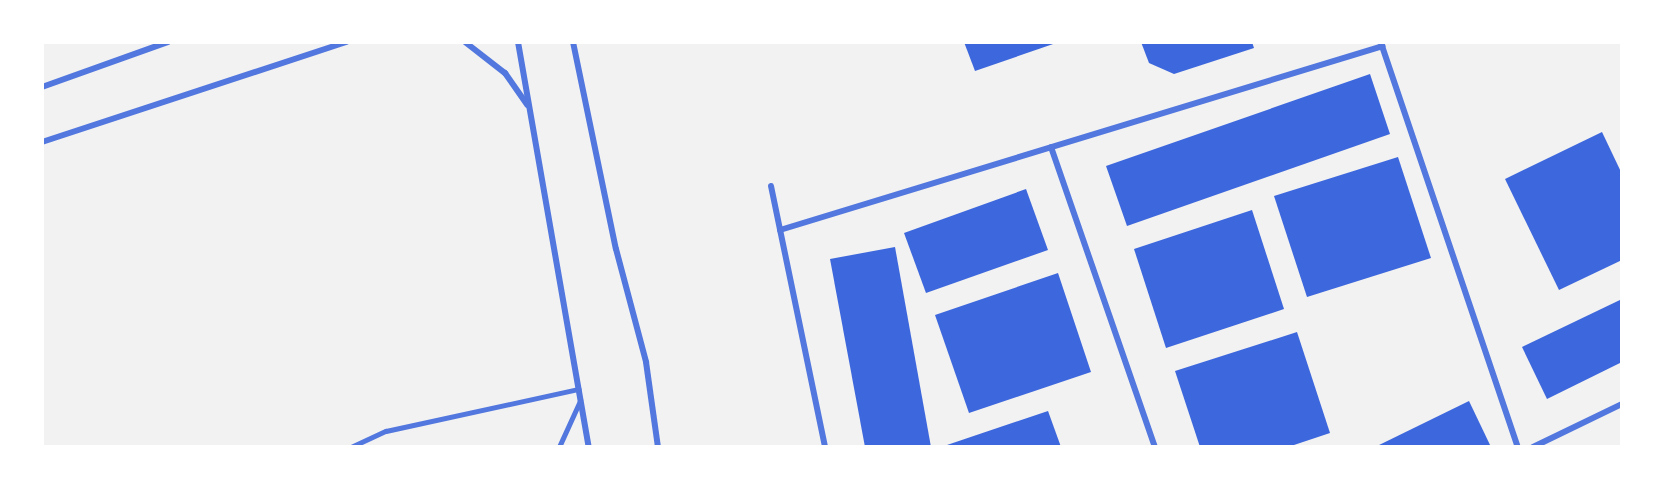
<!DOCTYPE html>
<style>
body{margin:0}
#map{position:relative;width:1664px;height:489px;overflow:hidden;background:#f2f2f2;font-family:Helvetica,sans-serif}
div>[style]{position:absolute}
.building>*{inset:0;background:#3d67dc}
.service>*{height:4.5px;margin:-2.25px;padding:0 2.25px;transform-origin:2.25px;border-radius:2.25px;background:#5277de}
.minor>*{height:6px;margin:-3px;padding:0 3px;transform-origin:3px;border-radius:3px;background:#5277de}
span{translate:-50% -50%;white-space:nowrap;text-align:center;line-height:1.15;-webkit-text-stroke:5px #fff;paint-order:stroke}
.frame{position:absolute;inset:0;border:44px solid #fff;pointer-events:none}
</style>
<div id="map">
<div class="building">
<div style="clip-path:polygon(964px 42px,1059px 42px,975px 71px)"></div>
<div style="clip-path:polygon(1141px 42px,1252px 42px,1254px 48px,1174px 74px,1149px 63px)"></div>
<div style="clip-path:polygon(1370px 74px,1390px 134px,1127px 226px,1106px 166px)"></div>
<div style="clip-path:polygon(1602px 132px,1622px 174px,1622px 260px,1559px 290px,1505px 179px)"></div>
<div style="clip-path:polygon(1398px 157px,1431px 258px,1307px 297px,1274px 196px)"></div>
<div style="clip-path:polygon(1026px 189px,1048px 250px,926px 293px,904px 233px)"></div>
<div style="clip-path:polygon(1252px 210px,1284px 309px,1166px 348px,1134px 249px)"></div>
<div style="clip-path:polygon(895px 247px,931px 447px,865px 447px,830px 259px)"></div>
<div style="clip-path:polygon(1058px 273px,1091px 372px,969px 413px,935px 315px)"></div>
<div style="clip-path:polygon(1622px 299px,1622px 362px,1547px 399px,1522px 347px)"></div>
<div style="clip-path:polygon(1297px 332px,1330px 433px,1288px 447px,1200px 447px,1175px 371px)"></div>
<div style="clip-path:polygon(1469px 401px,1491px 447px,1375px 447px)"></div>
<div style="clip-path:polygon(1048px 411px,1061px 447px,948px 447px,947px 445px)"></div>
</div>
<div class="service">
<div style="left:351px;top:447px;width:38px;rotate:-25deg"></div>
<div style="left:386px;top:431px;width:197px;rotate:-12.3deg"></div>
<div style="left:559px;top:447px;width:51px;rotate:-65.5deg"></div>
</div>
<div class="minor">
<div style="left:465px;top:42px;width:51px;rotate:37.8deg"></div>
<div style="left:505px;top:73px;width:39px;rotate:55deg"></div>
<div style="left:518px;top:42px;width:411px;rotate:80.1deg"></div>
<div style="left:573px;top:42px;width:211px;rotate:78.3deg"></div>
<div style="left:616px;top:249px;width:117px;rotate:75.1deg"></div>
<div style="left:646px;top:362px;width:86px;rotate:82deg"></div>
<div style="left:1381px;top:43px;width:427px;rotate:71.3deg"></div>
<div style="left:42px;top:87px;width:134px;rotate:-19.7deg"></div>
<div style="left:42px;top:142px;width:321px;rotate:-18.2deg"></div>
<div style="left:1051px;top:147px;width:318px;rotate:70.9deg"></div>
<div style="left:771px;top:186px;width:267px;rotate:78.3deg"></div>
<div style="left:780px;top:230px;width:630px;rotate:-16.97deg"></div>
<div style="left:1533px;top:447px;width:99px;rotate:-25.8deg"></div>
</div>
<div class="frame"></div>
</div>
